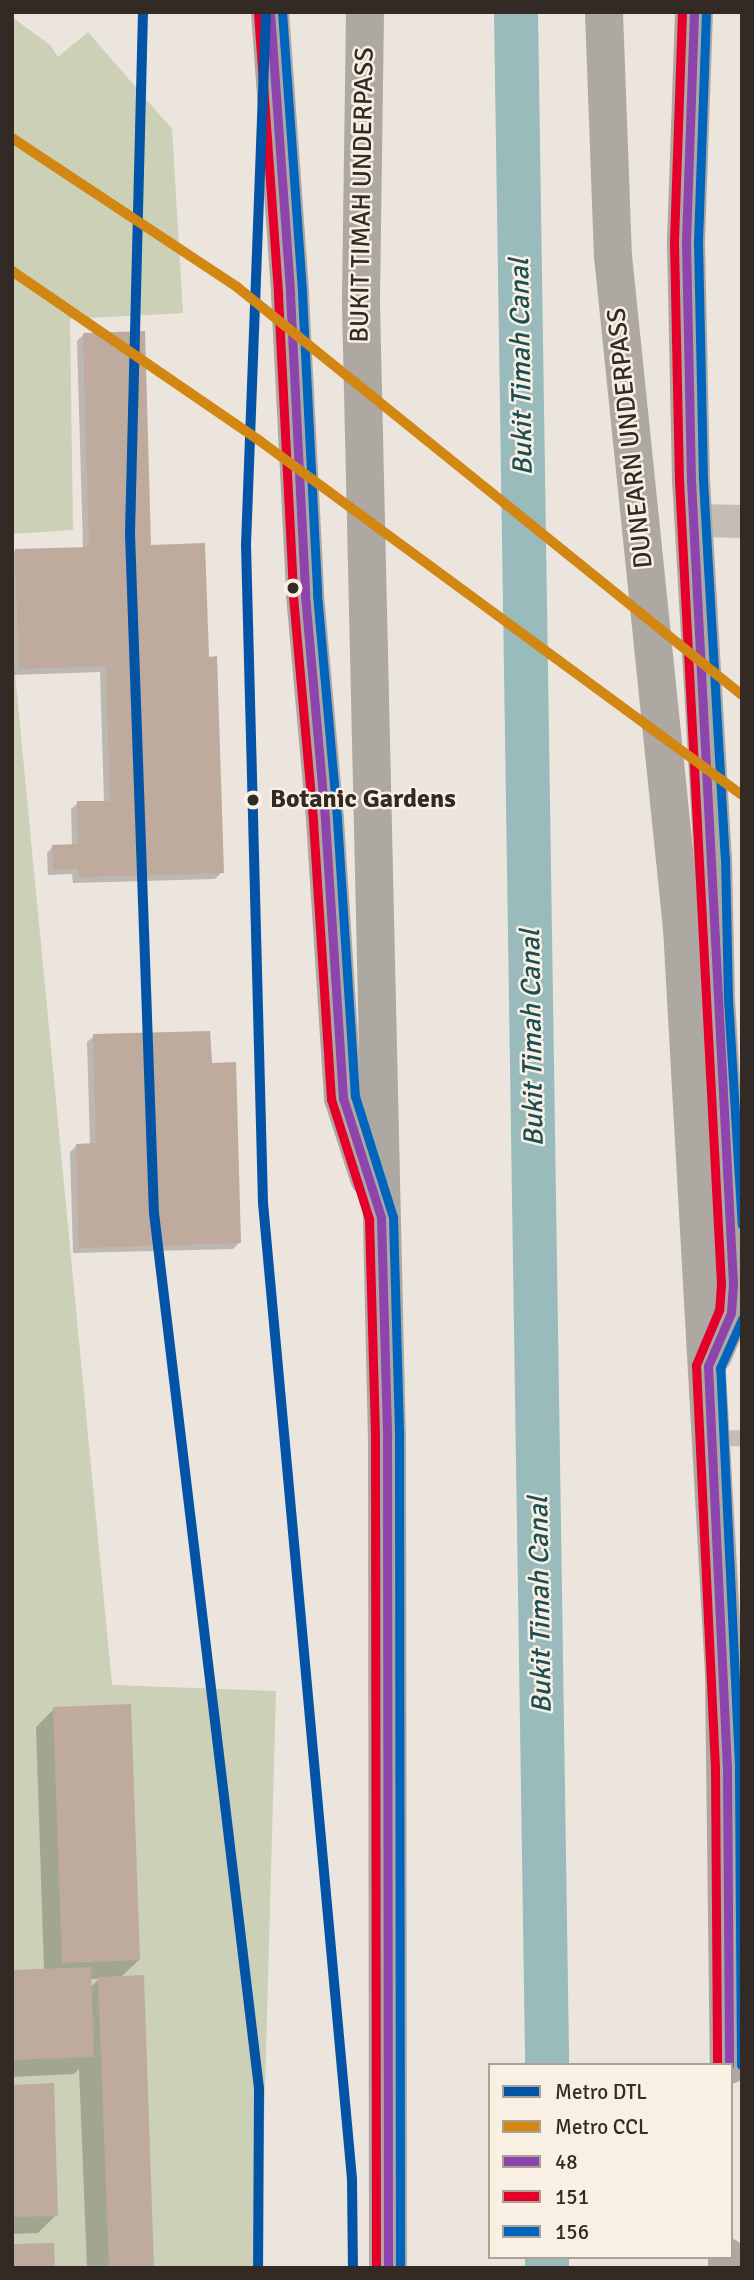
<!DOCTYPE html>
<style>
body{margin:0}
#map{position:relative;width:754px;height:2280px;overflow:hidden;background:#ebe5dd;font-family:Signika,sans-serif}
div>[style]{position:absolute}
.green>*{inset:0;background:#cbd0b6}
.shadow>*{inset:0;background:#0003}
.canal>*{height:44px;margin:-22px;padding:0 22px;transform-origin:22px;border-radius:22px;background:#99bbbc}
.building>*{inset:0;background:#bfaa9e}
.service>*{height:16px;margin:-8px;padding:0 8px;transform-origin:8px;border-radius:8px;background:#c4bdb6}
.minor>*{height:33px;margin:-16.5px;padding:0 16.5px;transform-origin:16.5px;border-radius:16.5px;background:#c4bdb6}
.trunk>*{height:38px;margin:-19px;padding:0 19px;transform-origin:19px;border-radius:19px;background:#aea8a2}
.bus-1>*{height:9px;margin:-4.5px;padding:0 4.5px;transform-origin:4.5px;border-radius:4.5px;background:#8e44ad}
.bus-2>*{height:9px;margin:-4.5px;padding:0 4.5px;transform-origin:4.5px;border-radius:4.5px;background:#e4002b}
.bus-3>*{height:9px;margin:-4.5px;padding:0 4.5px;transform-origin:4.5px;border-radius:4.5px;background:#0065bd}
.metro-1>*{height:10px;margin:-5px;padding:0 5px;transform-origin:5px;border-radius:5px;background:#0354a6}
.metro-2>*{height:10px;margin:-5px;padding:0 5px;transform-origin:5px;border-radius:5px;background:#d28712}
.dots>*{width:19px;height:19px;translate:-50% -50%;box-sizing:border-box;border:4px solid #f9f0e3;border-radius:50%}
span{translate:-50% -50%;white-space:nowrap;text-align:center;line-height:1.15;-webkit-text-stroke:5px #f9f0e3;paint-order:stroke}
.street-label{font-size:26px;color:#342a25}
.stop-label{font-size:26px;color:#342a25;font-weight:700}
.left{translate:0 -50%;text-align:left}
.water-label{font-size:28px;color:#1b4f55;font-style:italic}
.frame{position:absolute;inset:0;border:14px solid #342a25;pointer-events:none}
.legend{position:absolute;left:488px;top:2063px;width:245px;height:196px;box-sizing:border-box;background:#f9f0e3;border:2px solid #aaa197;margin:0;padding:9px 12px;list-style:none;font-size:21px;color:#342a25}
.legend li{display:flex;align-items:center;gap:14px;height:35px}
.legend b{width:35px;border:2px solid #aaa197}
</style>
<div id="map">
<div class="green">
<div style="clip-path:polygon(12px 17px,50px 45px,58px 57px,88px 32px,172px 129px,183px 313px,70px 319px,73px 530px,12px 534px)"></div>
<div style="clip-path:polygon(12px 642px,112px 1685px,276px 1691px,260px 2268px,12px 2268px)"></div>
</div>
<div class="shadow">
<div style="clip-path:polygon(84px 334px,150px 546px,207px 658px,222px 872px,215px 879px,73px 883px,72px 874px,48px 875px,47px 853px,53px 846px,72px 846px,71px 809px,78px 803px,104px 802px,100px 672px,13px 675px,12px 554px,16px 550px,83px 548px,77px 341px)"></div>
<div style="clip-path:polygon(94px 1036px,210px 1065px,240px 1242px,233px 1249px,73px 1253px,70px 1152px,77px 1145px,90px 1145px,87px 1042px)"></div>
<div style="clip-path:polygon(evenodd,54px 1709px,139px 1960px,120px 1978px,152px 2268px,87px 2268px,79px 2069px,74px 2074px,12px 2077px,12px 1972px,44px 1971px,36px 1727px,54px 1709px,89px 1979px,99px 1979px,90px 1988px,89px 1979px)"></div>
<div style="clip-path:polygon(12px 2086px,56px 2215px,38px 2233px,12px 2234px)"></div>
</div>
<div class="canal">
<div style="left:516px;top:12px;width:2053px;rotate:89.13deg"></div>
<div style="left:547px;top:2268px;width:11px;rotate:-90deg"></div>
</div>
<div class="building">
<div style="clip-path:polygon(145px 331px,151px 545px,205px 543px,209px 657px,217px 656px,224px 873px,79px 877px,78px 869px,53px 870px,52px 845px,78px 844px,77px 801px,110px 801px,106px 666px,19px 669px,15px 549px,89px 547px,83px 333px)"></div>
<div style="clip-path:polygon(210px 1031px,212px 1063px,236px 1062px,241px 1243px,79px 1248px,76px 1144px,96px 1143px,93px 1034px)"></div>
<div style="clip-path:polygon(131px 1704px,140px 1960px,62px 1963px,53px 1707px)"></div>
<div style="clip-path:polygon(91px 1967px,94px 2057px,12px 2060px,12px 1970px)"></div>
<div style="clip-path:polygon(144px 1975px,154px 2268px,109px 2268px,98px 1977px)"></div>
<div style="clip-path:polygon(54px 2083px,58px 2216px,12px 2217px,12px 2085px)"></div>
<div style="clip-path:polygon(54px 2243px,55px 2268px,12px 2268px,12px 2244px)"></div>
</div>
<div class="service">
<div style="left:711px;top:1439px;width:31px;rotate:-2deg"></div>
</div>
<div class="minor">
<div style="left:694px;top:520px;width:48px;rotate:1.2deg"></div>
</div>
<div class="trunk">
<div style="left:270px;top:12px;width:283px;rotate:85.9deg"></div>
<div style="left:290px;top:294px;width:301px;rotate:87.1deg"></div>
<div style="left:305px;top:595px;width:226px;rotate:84.9deg"></div>
<div style="left:325px;top:820px;width:279px;rotate:86.3deg"></div>
<div style="left:343px;top:1098px;width:84px;rotate:72deg"></div>
<div style="left:365px;top:12px;width:292px;rotate:90.8deg"></div>
<div style="left:361px;top:304px;width:1134px;rotate:88.69deg"></div>
<div style="left:387px;top:1438px;width:830px;rotate:89.93deg"></div>
<div style="left:604px;top:12px;width:244px;rotate:87.9deg"></div>
<div style="left:613px;top:256px;width:676px;rotate:84.14deg"></div>
<div style="left:682px;top:928px;width:747px;rotate:86.78deg"></div>
<div style="left:724px;top:1674px;width:391px;rotate:89.3deg"></div>
<div style="left:694px;top:12px;width:230px;rotate:92deg"></div>
<div style="left:686px;top:242px;width:238px;rotate:88.8deg"></div>
<div style="left:691px;top:480px;width:379px;rotate:86.7deg"></div>
<div style="left:713px;top:858px;width:141px;rotate:88.8deg"></div>
<div style="left:716px;top:999px;width:286px;rotate:86.6deg"></div>
<div style="left:733px;top:1284px;width:29px;rotate:94deg"></div>
<div style="left:731px;top:1313px;width:46px;rotate:113.2deg"></div>
<div style="left:727px;top:2268px;width:11px;rotate:-90deg"></div>
</div>
<div class="bus-1">
<div style="left:270px;top:12px;width:283px;rotate:85.9deg"></div>
<div style="left:290px;top:294px;width:301px;rotate:87.1deg"></div>
<div style="left:305px;top:595px;width:226px;rotate:84.9deg"></div>
<div style="left:325px;top:820px;width:279px;rotate:86.3deg"></div>
<div style="left:343px;top:1098px;width:125px;rotate:72.3deg"></div>
<div style="left:381px;top:1217px;width:221px;rotate:88.4deg"></div>
<div style="left:387px;top:1438px;width:830px;rotate:89.93deg"></div>
<div style="left:694px;top:12px;width:230px;rotate:92deg"></div>
<div style="left:686px;top:242px;width:238px;rotate:88.8deg"></div>
<div style="left:691px;top:480px;width:805px;rotate:87.01deg"></div>
<div style="left:733px;top:1284px;width:29px;rotate:94deg"></div>
<div style="left:731px;top:1313px;width:58px;rotate:113.5deg"></div>
<div style="left:708px;top:1366px;width:400px;rotate:87.3deg"></div>
<div style="left:727px;top:1766px;width:299px;rotate:89.6deg"></div>
</div>
<div class="bus-2">
<div style="left:682px;top:12px;width:230px;rotate:92deg"></div>
<div style="left:674px;top:242px;width:238px;rotate:88.8deg"></div>
<div style="left:679px;top:480px;width:805px;rotate:87.01deg"></div>
<div style="left:721px;top:1284px;width:26px;rotate:94deg"></div>
<div style="left:719px;top:1310px;width:60px;rotate:112.7deg"></div>
<div style="left:696px;top:1365px;width:401px;rotate:87.3deg"></div>
<div style="left:715px;top:1766px;width:299px;rotate:89.6deg"></div>
<div style="left:258px;top:13px;width:283px;rotate:85.9deg"></div>
<div style="left:278px;top:295px;width:301px;rotate:87.1deg"></div>
<div style="left:293px;top:596px;width:226px;rotate:84.9deg"></div>
<div style="left:313px;top:821px;width:279px;rotate:86.3deg"></div>
<div style="left:331px;top:1099px;width:126px;rotate:72.4deg"></div>
<div style="left:369px;top:1219px;width:219px;rotate:88.4deg"></div>
<div style="left:375px;top:1438px;width:830px;rotate:89.93deg"></div>
</div>
<div class="bus-3">
<div style="left:282px;top:12px;width:282px;rotate:85.9deg"></div>
<div style="left:302px;top:293px;width:301px;rotate:87.1deg"></div>
<div style="left:317px;top:594px;width:226px;rotate:84.9deg"></div>
<div style="left:337px;top:819px;width:278px;rotate:86.3deg"></div>
<div style="left:355px;top:1096px;width:127px;rotate:72.6deg"></div>
<div style="left:393px;top:1217px;width:221px;rotate:88.4deg"></div>
<div style="left:399px;top:1438px;width:830px;rotate:89.93deg"></div>
<div style="left:706px;top:12px;width:230px;rotate:92deg"></div>
<div style="left:698px;top:242px;width:238px;rotate:88.8deg"></div>
<div style="left:703px;top:480px;width:378px;rotate:86.7deg"></div>
<div style="left:725px;top:857px;width:142px;rotate:88.8deg"></div>
<div style="left:728px;top:999px;width:226px;rotate:86.5deg"></div>
<div style="left:741px;top:2065px;width:300px;rotate:-90.4deg"></div>
<div style="left:739px;top:1765px;width:397px;rotate:-92.7deg"></div>
<div style="left:720px;top:1368px;width:54px;rotate:-65.8deg"></div>
</div>
<div class="metro-1">
<div style="left:143px;top:12px;width:522px;rotate:91.43deg"></div>
<div style="left:130px;top:534px;width:679px;rotate:87.98deg"></div>
<div style="left:154px;top:1213px;width:882px;rotate:83.16deg"></div>
<div style="left:259px;top:2089px;width:179px;rotate:90.3deg"></div>
<div style="left:266px;top:12px;width:533px;rotate:92.15deg"></div>
<div style="left:246px;top:545px;width:658px;rotate:88.52deg"></div>
<div style="left:263px;top:1203px;width:980px;rotate:84.79deg"></div>
<div style="left:352px;top:2179px;width:89px;rotate:89.4deg"></div>
</div>
<div class="metro-2">
<div style="left:12px;top:138px;width:270px;rotate:33.5deg"></div>
<div style="left:237px;top:287px;width:649px;rotate:38.94deg"></div>
<div style="left:12px;top:271px;width:301px;rotate:34.4deg"></div>
<div style="left:260px;top:441px;width:598px;rotate:36.3deg"></div>
</div>
<div class="dots">
<div style="left:293px;top:588px;background:#342a25"></div>
<div style="left:253px;top:800px;background:#342a25"></div>
</div>
<div class="street-label">
<span style="left:363px;top:195px;rotate:-89deg">BUKIT TIMAH UNDERPASS</span>
<span style="left:631px;top:438px;rotate:-96deg">DUNEARN UNDERPASS</span>
</div>
<div class="stop-label">
<span class="left" style="left:270px;top:800px">Botanic Gardens</span>
</div>
<div class="water-label">
<span style="left:521px;top:367px;rotate:-91deg">Bukit Timah Canal</span>
<span style="left:532px;top:1038px;rotate:-91deg">Bukit Timah Canal</span>
<span style="left:540px;top:1605px;rotate:-91deg">Bukit Timah Canal</span>
</div>
<div class="frame"></div>
<ul class="legend">
<li><b style="height:9px;background:#0354a6"></b>Metro DTL</li>
<li><b style="height:9px;background:#d28712"></b>Metro CCL</li>
<li><b style="height:9px;background:#8e44ad"></b>48</li>
<li><b style="height:9px;background:#e4002b"></b>151</li>
<li><b style="height:9px;background:#0065bd"></b>156</li>
</ul>
</div>
